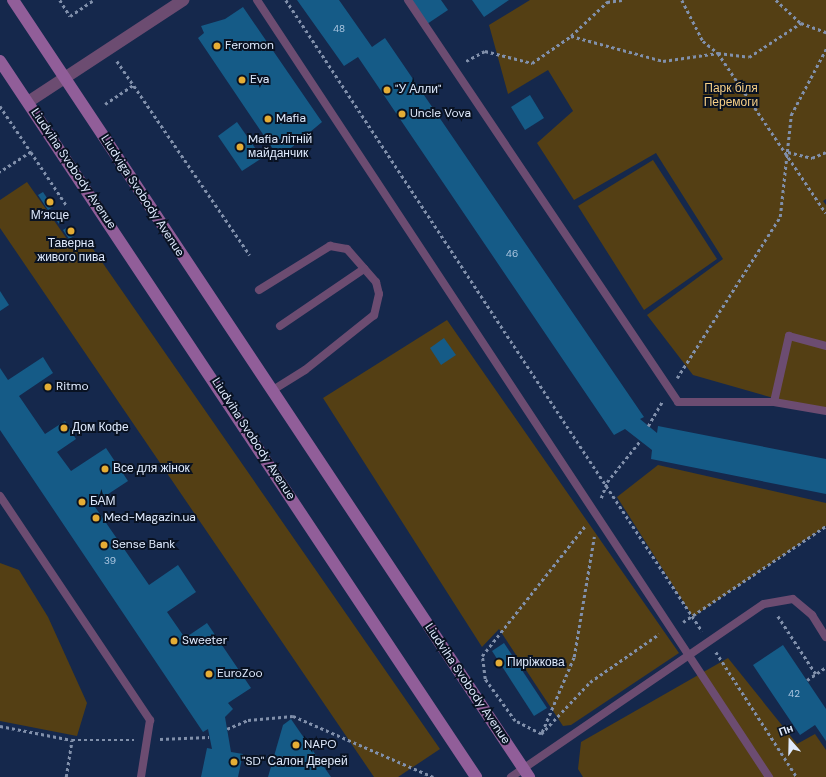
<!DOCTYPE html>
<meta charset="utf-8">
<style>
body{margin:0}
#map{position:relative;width:826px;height:777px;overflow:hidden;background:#15284c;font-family:"DM Sans",sans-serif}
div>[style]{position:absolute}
.green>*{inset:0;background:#543f14}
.building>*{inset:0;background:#155b87}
.path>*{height:2.5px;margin-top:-1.25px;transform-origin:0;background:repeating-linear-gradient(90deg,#8190ab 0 3px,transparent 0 6px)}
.service>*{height:8px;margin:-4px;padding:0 4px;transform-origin:4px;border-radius:4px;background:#6c4c71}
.minor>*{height:12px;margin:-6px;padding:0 6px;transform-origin:6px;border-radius:6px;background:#6c4c71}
.secondary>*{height:12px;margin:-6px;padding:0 6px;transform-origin:6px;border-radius:6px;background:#915e99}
.dots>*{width:11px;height:11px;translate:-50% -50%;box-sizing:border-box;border:2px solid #091222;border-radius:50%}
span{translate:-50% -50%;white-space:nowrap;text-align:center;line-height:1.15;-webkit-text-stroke:4px #091222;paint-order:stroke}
.number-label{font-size:10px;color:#acc6e0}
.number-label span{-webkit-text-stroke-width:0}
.poi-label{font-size:12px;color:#dfeafd}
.left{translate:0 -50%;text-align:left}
.park-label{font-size:12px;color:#f7cf86}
.street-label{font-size:12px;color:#dfeafd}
.north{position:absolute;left:770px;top:721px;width:40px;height:40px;-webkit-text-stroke:3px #091222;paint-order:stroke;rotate:340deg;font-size:11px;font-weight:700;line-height:16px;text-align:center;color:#dfeafd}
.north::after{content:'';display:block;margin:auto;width:14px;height:18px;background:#dfeafd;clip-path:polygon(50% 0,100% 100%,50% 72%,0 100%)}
</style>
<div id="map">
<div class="green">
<div style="clip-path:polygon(530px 0,826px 0,826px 199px,823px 201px,826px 205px,826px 413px,693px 375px,647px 315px,723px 259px,656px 153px,574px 200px,537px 143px,573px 111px,548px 70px,508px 94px,489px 25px)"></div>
<div style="clip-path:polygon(653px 160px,717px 259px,644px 310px,578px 206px)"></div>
<div style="clip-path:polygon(27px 182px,74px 249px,93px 249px,440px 749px,398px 777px,374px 777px,0 228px,0 200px)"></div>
<div style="clip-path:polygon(447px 320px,679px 653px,571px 725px,563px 726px,499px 629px,482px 647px,323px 398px)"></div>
<div style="clip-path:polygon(658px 465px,826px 503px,826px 526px,693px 617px,617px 497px)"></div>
<div style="clip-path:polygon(0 563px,19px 570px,48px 617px,87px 703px,77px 736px,0 721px)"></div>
<div style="clip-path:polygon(728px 658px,797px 744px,815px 734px,826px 750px,826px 777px,583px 777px,578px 769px,581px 742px)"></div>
</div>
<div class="building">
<div style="clip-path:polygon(297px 0,339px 0,372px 47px,385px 38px,644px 417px,640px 419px,657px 433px,658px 426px,826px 459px,826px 494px,651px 459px,652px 450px,625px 429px,614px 435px,358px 57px,344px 66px)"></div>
<div style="clip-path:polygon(410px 0,441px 0,448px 10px,427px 24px)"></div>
<div style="clip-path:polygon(472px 0,509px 0,484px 17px)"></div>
<div style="clip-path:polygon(243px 7px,322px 122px,279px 158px,198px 38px,204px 33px,201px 26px,225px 19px)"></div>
<div style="clip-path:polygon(530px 95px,544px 118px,525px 130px,511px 107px)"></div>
<div style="clip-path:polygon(237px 122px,262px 158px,242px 171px,218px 136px)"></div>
<div style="clip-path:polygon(43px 192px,53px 207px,48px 210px,38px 195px)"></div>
<div style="clip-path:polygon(59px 213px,64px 220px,59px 224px,54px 217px)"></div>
<div style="clip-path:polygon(68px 227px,74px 236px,69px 239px,63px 230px)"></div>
<div style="clip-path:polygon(0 291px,9px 305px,0 311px)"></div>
<div style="clip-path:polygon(444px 338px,456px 355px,441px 365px,430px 348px)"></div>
<div style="clip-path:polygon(43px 357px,53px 373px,19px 396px,45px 434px,65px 421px,76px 439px,57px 452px,71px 471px,106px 448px,128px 481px,93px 504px,149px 585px,178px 565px,196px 592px,167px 612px,185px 638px,207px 623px,251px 688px,228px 703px,233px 709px,225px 717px,231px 752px,243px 754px,238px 777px,201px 777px,207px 748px,212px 749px,208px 729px,203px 732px,0 430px,0 368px,8px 380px)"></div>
<div style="clip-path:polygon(504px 643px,547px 708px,534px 716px,492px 651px)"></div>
<div style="clip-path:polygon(783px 645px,826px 709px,826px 741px,815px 725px,800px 735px,753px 665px)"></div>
<div style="clip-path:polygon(291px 719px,331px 777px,268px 777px,283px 725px)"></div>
</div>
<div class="path">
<div style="left:60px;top:0;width:19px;rotate:58deg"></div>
<div style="left:70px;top:16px;width:27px;rotate:-34deg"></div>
<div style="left:286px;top:0;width:756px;rotate:56.6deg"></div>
<div style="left:682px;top:0;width:46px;rotate:62.9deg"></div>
<div style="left:703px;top:41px;width:19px;rotate:39deg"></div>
<div style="left:718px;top:53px;width:193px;rotate:56deg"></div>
<div style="left:776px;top:0;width:34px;rotate:43deg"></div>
<div style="left:571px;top:36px;width:50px;rotate:-43.4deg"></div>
<div style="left:607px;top:2px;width:15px;rotate:-8deg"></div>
<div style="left:117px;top:61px;width:235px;rotate:55.6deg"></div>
<div style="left:466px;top:61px;width:21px;rotate:-28deg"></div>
<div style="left:485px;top:51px;width:49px;rotate:14.3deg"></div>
<div style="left:532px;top:63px;width:47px;rotate:-34.7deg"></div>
<div style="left:571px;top:36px;width:95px;rotate:15.2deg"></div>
<div style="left:663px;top:61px;width:56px;rotate:-8.3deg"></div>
<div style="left:718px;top:53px;width:31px;rotate:7deg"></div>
<div style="left:749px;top:57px;width:62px;rotate:-33.2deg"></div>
<div style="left:801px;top:23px;width:27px;rotate:20deg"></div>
<div style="left:105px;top:104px;width:34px;rotate:-34deg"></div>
<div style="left:0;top:106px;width:55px;rotate:56deg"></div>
<div style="left:31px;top:152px;width:37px;rotate:147deg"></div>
<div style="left:31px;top:152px;width:65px;rotate:56.3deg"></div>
<div style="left:788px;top:152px;width:25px;rotate:14deg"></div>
<div style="left:812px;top:158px;width:15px;rotate:-23deg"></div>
<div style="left:677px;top:378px;width:191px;rotate:-57.4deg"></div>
<div style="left:780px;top:217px;width:103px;rotate:-83.8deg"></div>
<div style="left:791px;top:115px;width:75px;rotate:-62.1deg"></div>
<div style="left:648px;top:426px;width:28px;rotate:-60deg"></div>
<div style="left:601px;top:498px;width:17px;rotate:-69deg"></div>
<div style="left:607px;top:482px;width:53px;rotate:-51.2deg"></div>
<div style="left:778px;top:616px;width:69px;rotate:56.8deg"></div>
<div style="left:683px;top:622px;width:172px;rotate:-33.9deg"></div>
<div style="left:716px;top:652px;width:149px;rotate:57.1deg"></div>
<div style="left:807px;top:680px;width:23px;rotate:-34deg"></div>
<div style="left:0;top:726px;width:73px;rotate:11deg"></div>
<div style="left:72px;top:740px;width:62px"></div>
<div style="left:227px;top:729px;width:23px;rotate:-23deg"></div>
<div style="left:248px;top:720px;width:45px;rotate:-5.1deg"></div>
<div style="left:293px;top:716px;width:153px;rotate:23.5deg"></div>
<div style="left:542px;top:732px;width:82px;rotate:-66.9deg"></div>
<div style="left:574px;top:657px;width:122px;rotate:-80.5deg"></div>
<div style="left:541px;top:734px;width:29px;rotate:-153deg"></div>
<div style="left:515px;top:721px;width:52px;rotate:-125.5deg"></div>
<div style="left:485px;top:679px;width:23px;rotate:-97deg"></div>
<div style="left:482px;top:656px;width:167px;rotate:-51.6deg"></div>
<div style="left:541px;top:734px;width:71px;rotate:-46.7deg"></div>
<div style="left:590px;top:682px;width:84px;rotate:-34.8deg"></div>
<div style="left:160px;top:739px;width:49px;rotate:-2.3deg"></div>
<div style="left:66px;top:777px;width:37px;rotate:-81deg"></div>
</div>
<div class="service">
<div style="left:257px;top:0;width:931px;rotate:56.62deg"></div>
<div style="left:408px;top:0;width:484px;rotate:56.1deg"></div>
<div style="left:678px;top:402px;width:96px"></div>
<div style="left:774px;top:402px;width:53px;rotate:9.8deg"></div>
<div style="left:259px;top:290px;width:84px;rotate:-31.8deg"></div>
<div style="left:330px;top:246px;width:17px;rotate:10deg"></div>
<div style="left:347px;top:249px;width:44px;rotate:48.7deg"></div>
<div style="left:376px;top:282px;width:12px;rotate:76deg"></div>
<div style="left:379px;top:294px;width:22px;rotate:103deg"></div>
<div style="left:374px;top:315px;width:88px;rotate:141.4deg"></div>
<div style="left:305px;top:370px;width:39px;rotate:148deg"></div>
<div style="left:280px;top:326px;width:102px;rotate:-34.2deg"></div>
<div style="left:774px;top:402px;width:68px;rotate:-77.2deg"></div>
<div style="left:789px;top:336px;width:38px;rotate:15deg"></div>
<div style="left:0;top:496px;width:270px;rotate:56.2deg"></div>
<div style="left:150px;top:720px;width:58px;rotate:99deg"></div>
<div style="left:511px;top:777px;width:306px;rotate:-34.4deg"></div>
<div style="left:764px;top:604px;width:29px;rotate:-10deg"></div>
<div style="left:793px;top:599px;width:25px;rotate:40deg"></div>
<div style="left:812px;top:615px;width:26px;rotate:58deg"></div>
</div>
<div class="minor">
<div style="left:28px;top:102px;width:186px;rotate:-33.3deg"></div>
</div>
<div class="secondary">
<div style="left:13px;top:0;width:933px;rotate:56.41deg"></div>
<div style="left:0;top:61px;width:860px;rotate:56.38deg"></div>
</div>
<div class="dots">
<div style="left:217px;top:46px;background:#e5ad35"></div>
<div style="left:242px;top:80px;background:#e5ad35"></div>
<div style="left:387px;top:90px;background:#e5ad35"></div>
<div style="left:402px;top:114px;background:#e5ad35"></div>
<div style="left:268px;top:119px;background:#e5ad35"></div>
<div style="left:240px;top:147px;background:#e5ad35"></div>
<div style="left:50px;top:202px;background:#e5ad35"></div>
<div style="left:71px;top:231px;background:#e5ad35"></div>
<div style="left:48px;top:387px;background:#e5ad35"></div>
<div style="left:64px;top:428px;background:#e5ad35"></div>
<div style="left:105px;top:469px;background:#e5ad35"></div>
<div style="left:82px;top:502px;background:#e5ad35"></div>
<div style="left:96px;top:518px;background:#e5ad35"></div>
<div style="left:104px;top:545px;background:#e5ad35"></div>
<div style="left:174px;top:641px;background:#e5ad35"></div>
<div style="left:499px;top:663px;background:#e5ad35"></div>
<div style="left:209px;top:674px;background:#e5ad35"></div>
<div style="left:296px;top:745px;background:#e5ad35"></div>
<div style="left:234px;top:762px;background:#e5ad35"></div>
</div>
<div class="number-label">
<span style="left:339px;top:29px">48</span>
<span style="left:512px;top:254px">46</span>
<span style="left:110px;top:561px">39</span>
<span style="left:794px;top:694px">42</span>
</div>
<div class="poi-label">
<span class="left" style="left:225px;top:46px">Feromon</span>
<span class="left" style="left:250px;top:80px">Eva</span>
<span class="left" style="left:395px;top:90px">"У Алли"</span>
<span class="left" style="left:410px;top:114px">Uncle Vova</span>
<span class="left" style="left:276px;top:119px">Mafia</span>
<span class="left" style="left:248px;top:147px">Mafia літній<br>майданчик</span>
<span style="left:50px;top:216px">М’ясце</span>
<span style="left:71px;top:251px">Таверна<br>живого пива</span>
<span class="left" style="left:56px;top:387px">Ritmo</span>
<span class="left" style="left:72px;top:428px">Дом Кофе</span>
<span class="left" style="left:113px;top:469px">Все для жінок</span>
<span class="left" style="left:90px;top:502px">БАМ</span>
<span class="left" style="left:104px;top:518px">Med-Magazin.ua</span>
<span class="left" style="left:112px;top:545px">Sense Bank</span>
<span class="left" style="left:182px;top:641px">Sweeter</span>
<span class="left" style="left:507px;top:663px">Пиріжкова</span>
<span class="left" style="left:217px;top:674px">EuroZoo</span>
<span class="left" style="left:304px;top:745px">NAPO</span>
<span class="left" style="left:242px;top:762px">"SD" Салон Дверей</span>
</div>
<div class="park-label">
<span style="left:731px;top:96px">Парк біля<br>Перемоги</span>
</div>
<div class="street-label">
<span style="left:73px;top:169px;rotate:56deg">Liudviha Svobody Avenue</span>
<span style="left:142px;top:196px;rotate:57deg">Liudviga Svobody Avenue</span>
<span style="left:253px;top:439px;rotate:57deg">Liudviha Svobody Avenue</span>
<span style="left:467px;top:684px;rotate:56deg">Liudviha Svobody Avenue</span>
</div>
<div class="north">Пн</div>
</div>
